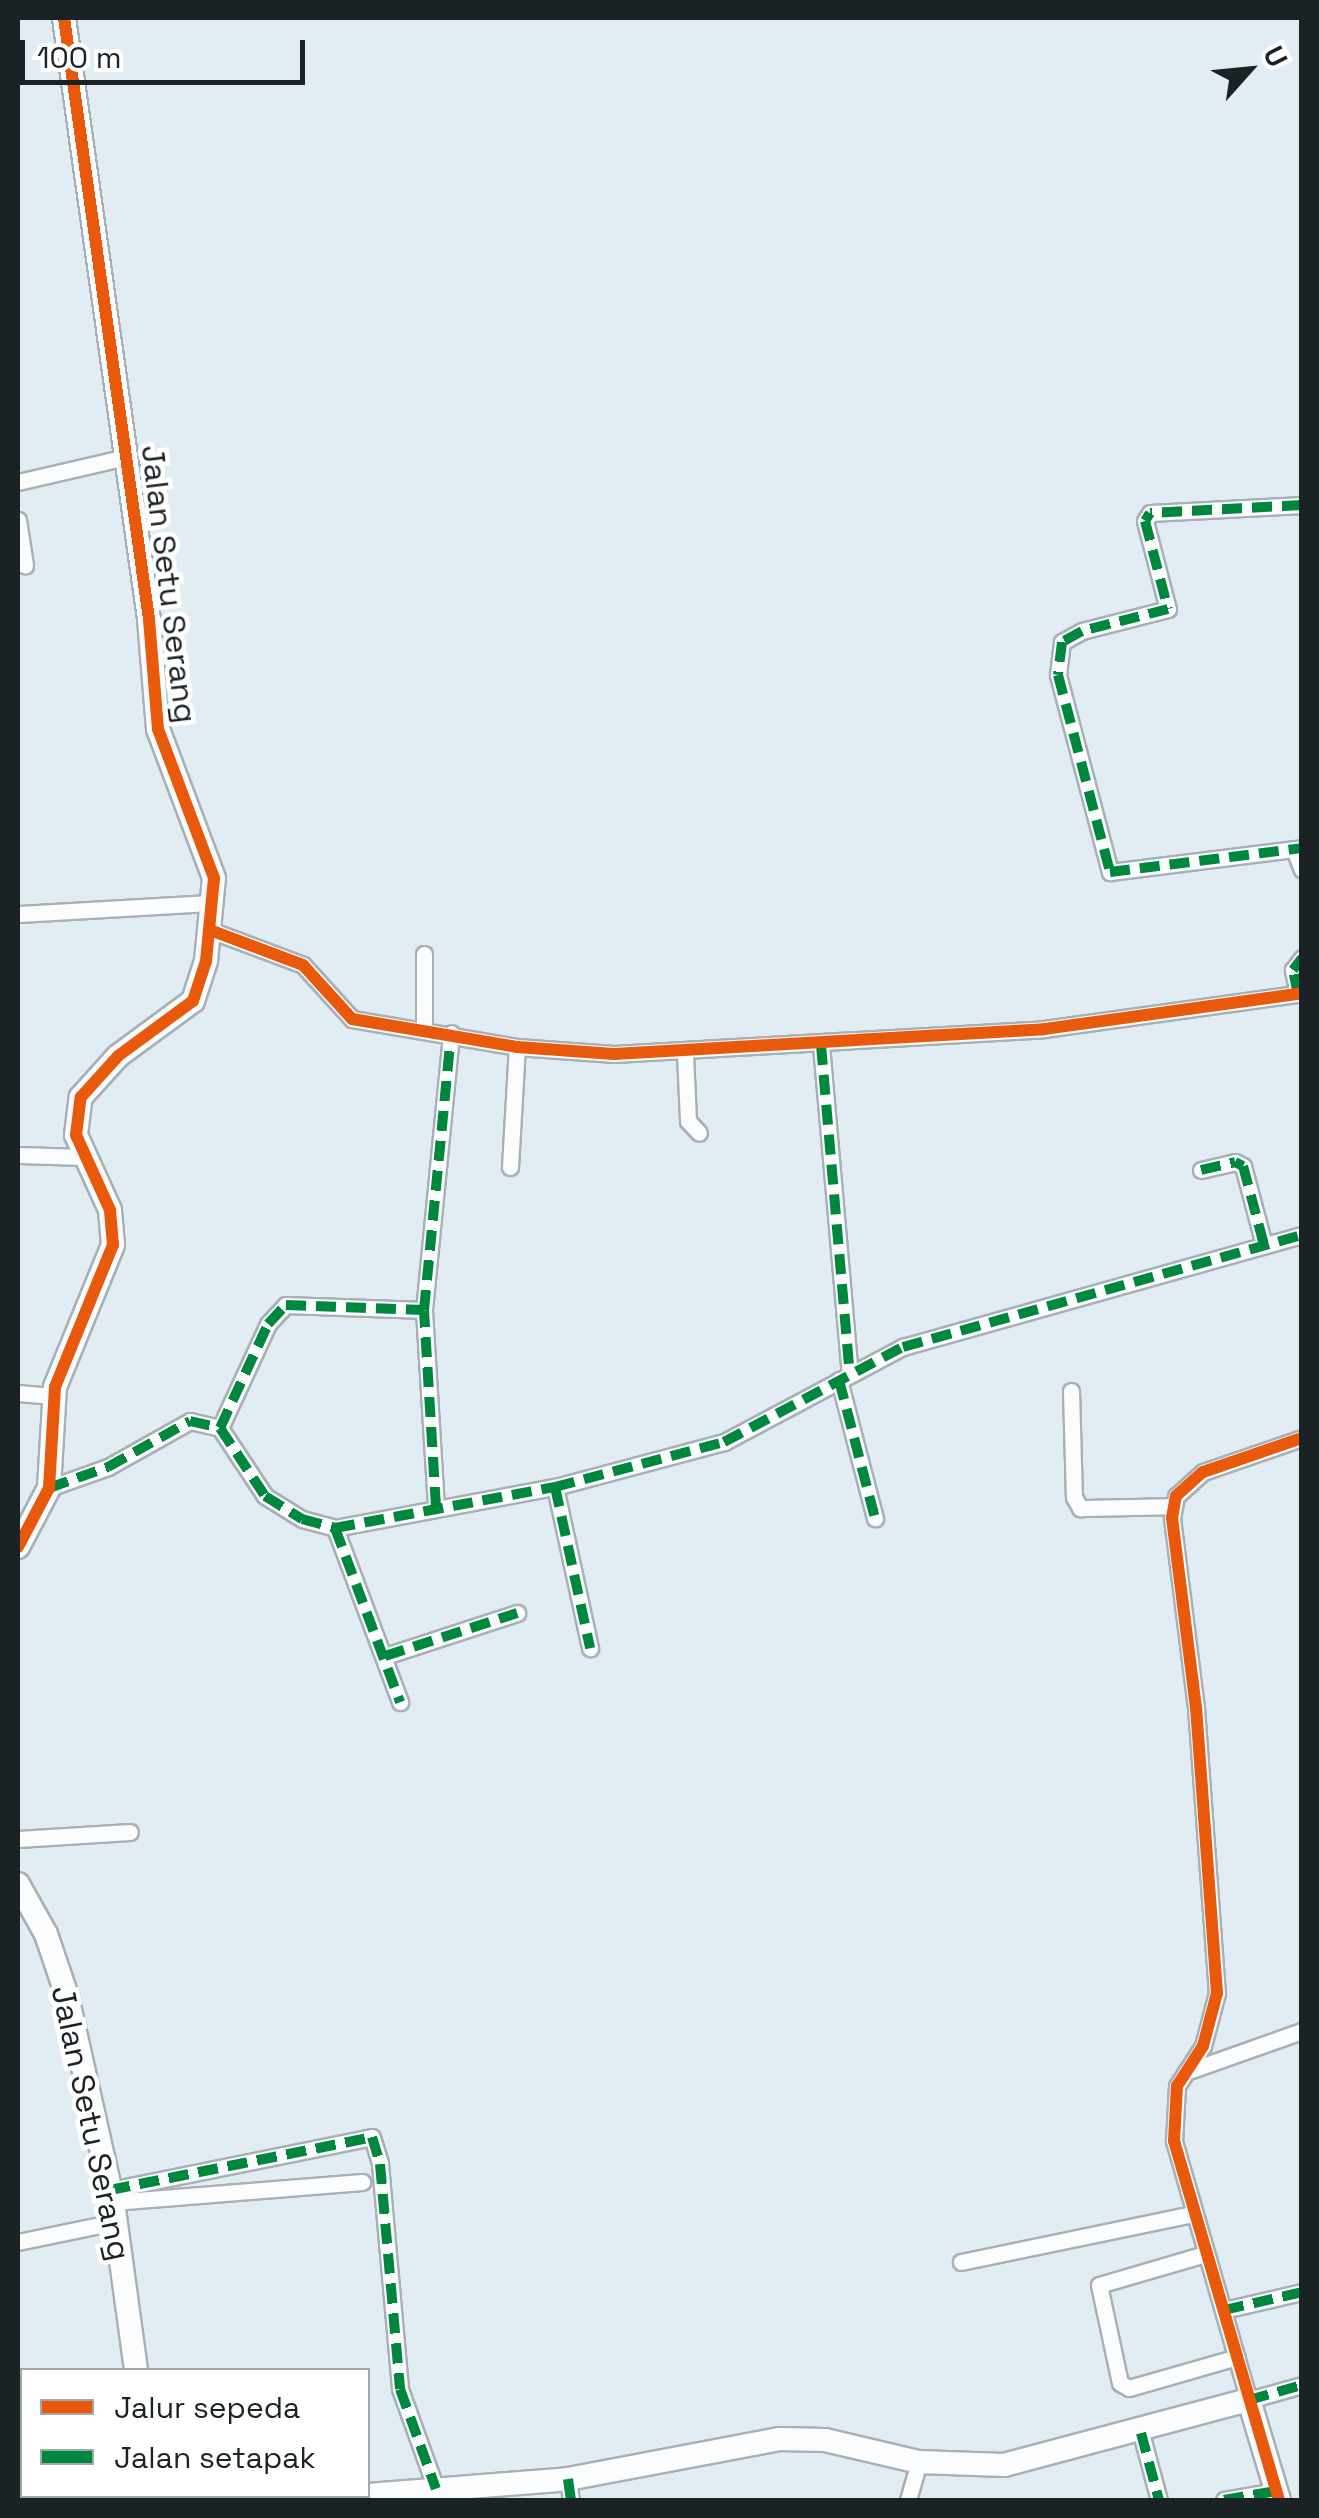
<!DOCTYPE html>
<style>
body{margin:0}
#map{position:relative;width:1319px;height:2518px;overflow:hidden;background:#e1ecf3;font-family:"Space Grotesk",sans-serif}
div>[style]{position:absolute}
.roads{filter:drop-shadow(2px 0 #a8b0b5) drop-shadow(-2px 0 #a8b0b5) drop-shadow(0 2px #a8b0b5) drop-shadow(0 -2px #a8b0b5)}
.street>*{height:15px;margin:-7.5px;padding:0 7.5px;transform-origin:7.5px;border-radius:7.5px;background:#fafcfd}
.secondary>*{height:22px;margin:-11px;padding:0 11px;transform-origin:11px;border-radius:11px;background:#fafcfd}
.quiet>*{height:10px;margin-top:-5px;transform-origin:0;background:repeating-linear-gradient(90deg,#00873e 0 20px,transparent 0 30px)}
.cycleway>*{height:12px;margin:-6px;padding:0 6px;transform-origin:6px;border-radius:6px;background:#e8590c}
span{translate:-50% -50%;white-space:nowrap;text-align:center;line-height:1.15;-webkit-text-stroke:9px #fff;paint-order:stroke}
.street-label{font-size:32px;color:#1b2226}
.frame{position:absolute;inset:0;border:20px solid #1b2226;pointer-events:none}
.legend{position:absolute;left:20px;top:2368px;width:350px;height:130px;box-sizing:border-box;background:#fff;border:2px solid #a4a7a8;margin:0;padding:12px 18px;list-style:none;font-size:30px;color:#1b2226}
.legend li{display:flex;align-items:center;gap:20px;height:50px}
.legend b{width:50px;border:2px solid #a4a7a8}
.north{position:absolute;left:1199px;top:20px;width:100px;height:100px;-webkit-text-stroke:8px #fff;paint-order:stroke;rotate:63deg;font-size:28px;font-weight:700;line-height:40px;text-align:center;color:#1b2226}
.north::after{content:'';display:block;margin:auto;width:35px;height:45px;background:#1b2226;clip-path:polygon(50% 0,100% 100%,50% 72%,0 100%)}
.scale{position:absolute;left:20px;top:40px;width:285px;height:45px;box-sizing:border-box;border:5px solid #1b2226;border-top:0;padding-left:12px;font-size:30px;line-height:35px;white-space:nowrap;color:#1b2226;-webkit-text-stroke:8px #fff;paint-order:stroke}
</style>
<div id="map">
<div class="roads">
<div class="street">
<div style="left:18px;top:482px;width:111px;rotate:-13deg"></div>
<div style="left:1302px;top:505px;width:152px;rotate:177deg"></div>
<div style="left:1150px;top:513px;width:9px;rotate:122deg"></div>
<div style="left:1145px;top:521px;width:91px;rotate:75.4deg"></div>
<div style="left:1168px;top:609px;width:89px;rotate:165.7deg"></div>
<div style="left:1082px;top:631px;width:23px;rotate:151deg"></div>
<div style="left:1062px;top:642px;width:33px;rotate:97deg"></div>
<div style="left:1058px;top:675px;width:204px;rotate:75.2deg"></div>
<div style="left:1110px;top:872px;width:193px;rotate:-7.1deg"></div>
<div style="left:18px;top:520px;width:46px;rotate:81.2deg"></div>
<div style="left:1294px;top:849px;width:22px;rotate:69deg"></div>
<div style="left:18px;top:914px;width:193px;rotate:-3.3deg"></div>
<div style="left:210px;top:930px;width:99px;rotate:20.6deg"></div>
<div style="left:303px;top:965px;width:73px;rotate:47.8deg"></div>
<div style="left:352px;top:1019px;width:167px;rotate:9.6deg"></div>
<div style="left:517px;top:1047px;width:97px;rotate:4.1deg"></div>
<div style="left:614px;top:1054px;width:431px;rotate:-3.3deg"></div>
<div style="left:1044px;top:1029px;width:260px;rotate:-7.9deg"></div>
<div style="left:1298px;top:994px;width:25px;rotate:-102deg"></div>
<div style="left:1293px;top:970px;width:15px;rotate:-53deg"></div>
<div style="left:424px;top:1028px;width:74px;rotate:-90deg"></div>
<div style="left:821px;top:1045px;width:330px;rotate:85deg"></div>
<div style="left:685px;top:1054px;width:67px;rotate:87.4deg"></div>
<div style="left:688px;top:1121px;width:16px;rotate:47deg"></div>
<div style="left:18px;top:1155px;width:67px;rotate:1.7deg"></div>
<div style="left:510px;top:1167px;width:120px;rotate:-86.7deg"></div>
<div style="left:1201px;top:1170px;width:35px;rotate:-13deg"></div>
<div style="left:1235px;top:1162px;width:9px;rotate:27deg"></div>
<div style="left:1243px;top:1166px;width:82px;rotate:75.1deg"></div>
<div style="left:839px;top:1380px;width:143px;rotate:75.4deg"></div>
<div style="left:1071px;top:1391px;width:106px;rotate:88.4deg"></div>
<div style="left:1074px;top:1497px;width:13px;rotate:61deg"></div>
<div style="left:1080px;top:1508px;width:93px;rotate:-1.2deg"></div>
<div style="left:18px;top:1393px;width:35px;rotate:5deg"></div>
<div style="left:220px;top:1428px;width:82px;rotate:56.5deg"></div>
<div style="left:265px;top:1496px;width:44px;rotate:31.9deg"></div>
<div style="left:302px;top:1519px;width:34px;rotate:15deg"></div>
<div style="left:335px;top:1528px;width:186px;rotate:69.5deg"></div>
<div style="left:1302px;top:1438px;width:105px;rotate:161deg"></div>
<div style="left:1203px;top:1472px;width:36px;rotate:138deg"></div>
<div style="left:1176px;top:1496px;width:22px;rotate:100deg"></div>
<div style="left:1172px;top:1518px;width:192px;rotate:82.8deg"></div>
<div style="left:1196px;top:1708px;width:286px;rotate:85.8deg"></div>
<div style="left:1217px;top:1993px;width:55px;rotate:104.8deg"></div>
<div style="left:1203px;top:2046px;width:48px;rotate:123deg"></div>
<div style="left:1177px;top:2086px;width:55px;rotate:93.1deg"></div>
<div style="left:1174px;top:2141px;width:270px;rotate:73.9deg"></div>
<div style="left:1249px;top:2400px;width:55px;rotate:-15.8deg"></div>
<div style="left:555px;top:1487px;width:165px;rotate:77.7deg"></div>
<div style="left:49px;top:1488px;width:63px;rotate:-19.6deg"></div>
<div style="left:108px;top:1467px;width:94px;rotate:-29.3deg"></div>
<div style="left:190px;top:1421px;width:31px;rotate:13deg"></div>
<div style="left:220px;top:1428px;width:115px;rotate:-65.2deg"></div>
<div style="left:268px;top:1324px;width:26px;rotate:-47deg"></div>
<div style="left:286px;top:1305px;width:138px;rotate:2.1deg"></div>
<div style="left:436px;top:1507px;width:197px;rotate:-93.5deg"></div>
<div style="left:424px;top:1310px;width:278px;rotate:-84.4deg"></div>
<div style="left:335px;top:1528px;width:224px;rotate:-10.6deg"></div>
<div style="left:555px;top:1487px;width:175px;rotate:-14.9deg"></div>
<div style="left:724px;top:1442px;width:203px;rotate:-28deg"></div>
<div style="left:903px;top:1347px;width:414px;rotate:-15.7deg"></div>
<div style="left:385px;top:1656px;width:139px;rotate:-18deg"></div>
<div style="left:18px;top:1839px;width:112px;rotate:-3.6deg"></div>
<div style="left:1186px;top:2072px;width:123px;rotate:-19.5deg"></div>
<div style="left:110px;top:2190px;width:267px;rotate:-11.4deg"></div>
<div style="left:372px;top:2137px;width:28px;rotate:73deg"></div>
<div style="left:380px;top:2164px;width:226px;rotate:84.9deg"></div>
<div style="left:400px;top:2389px;width:106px;rotate:70.2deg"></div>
<div style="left:113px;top:2202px;width:250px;rotate:-4.6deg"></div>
<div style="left:18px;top:2242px;width:99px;rotate:-11.7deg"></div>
<div style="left:1205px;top:2254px;width:110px;rotate:163.7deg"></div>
<div style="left:1099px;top:2285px;width:100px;rotate:77.9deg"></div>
<div style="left:1120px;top:2383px;width:10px;rotate:29deg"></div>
<div style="left:1129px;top:2388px;width:112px;rotate:-16deg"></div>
<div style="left:961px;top:2262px;width:237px;rotate:-11.7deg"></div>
<div style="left:1224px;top:2310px;width:80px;rotate:-13deg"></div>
<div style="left:1141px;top:2433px;width:69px;rotate:75deg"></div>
<div style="left:568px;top:2479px;width:21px;rotate:82deg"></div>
<div style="left:908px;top:2500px;width:40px;rotate:-74deg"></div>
<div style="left:1224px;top:2500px;width:53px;rotate:-9.8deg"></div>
</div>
<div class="secondary">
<div style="left:18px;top:1547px;width:67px;rotate:-62.3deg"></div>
<div style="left:49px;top:1488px;width:101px;rotate:-86.6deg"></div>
<div style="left:55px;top:1387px;width:153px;rotate:-67.8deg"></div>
<div style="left:113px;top:1245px;width:35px;rotate:-95deg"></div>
<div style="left:110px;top:1210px;width:82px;rotate:-114.4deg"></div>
<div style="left:76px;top:1135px;width:38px;rotate:-83deg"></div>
<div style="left:81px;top:1097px;width:55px;rotate:-47.9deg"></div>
<div style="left:118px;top:1056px;width:93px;rotate:-36.3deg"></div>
<div style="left:193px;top:1001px;width:42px;rotate:-72deg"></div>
<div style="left:206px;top:961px;width:83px;rotate:-84.5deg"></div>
<div style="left:214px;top:878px;width:159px;rotate:-110.6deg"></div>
<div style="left:158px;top:729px;width:110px;rotate:-94.7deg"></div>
<div style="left:149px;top:619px;width:607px;rotate:-98.05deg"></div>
<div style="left:18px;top:1884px;width:57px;rotate:60.8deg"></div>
<div style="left:46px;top:1934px;width:65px;rotate:71.3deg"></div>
<div style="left:67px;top:1996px;width:211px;rotate:77.4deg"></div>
<div style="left:113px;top:2202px;width:170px;rotate:82.2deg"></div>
<div style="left:153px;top:2496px;width:4px;rotate:76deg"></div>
<div style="left:304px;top:2500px;width:265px;rotate:-4.5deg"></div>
<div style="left:568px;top:2479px;width:216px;rotate:-10.7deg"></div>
<div style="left:780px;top:2439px;width:45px;rotate:1.3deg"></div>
<div style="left:825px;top:2440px;width:97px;rotate:13.2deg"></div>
<div style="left:919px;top:2462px;width:85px;rotate:2deg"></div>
<div style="left:1004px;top:2465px;width:253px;rotate:-14.9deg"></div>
<div style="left:1249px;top:2400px;width:104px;rotate:73.3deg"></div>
</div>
</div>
<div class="quiet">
<div style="left:1302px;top:505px;width:152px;rotate:177deg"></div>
<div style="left:1150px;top:513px;width:9px;rotate:122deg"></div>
<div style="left:1145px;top:521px;width:91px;rotate:75.4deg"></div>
<div style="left:1168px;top:609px;width:89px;rotate:165.7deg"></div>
<div style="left:1082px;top:631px;width:23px;rotate:151deg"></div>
<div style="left:1062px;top:642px;width:33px;rotate:97deg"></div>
<div style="left:1058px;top:675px;width:204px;rotate:75.2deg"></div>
<div style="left:1110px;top:872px;width:193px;rotate:-7.1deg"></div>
<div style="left:1298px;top:994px;width:25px;rotate:-102deg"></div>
<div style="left:1293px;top:970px;width:15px;rotate:-53deg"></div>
<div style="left:821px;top:1045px;width:330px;rotate:85deg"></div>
<div style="left:1201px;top:1170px;width:35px;rotate:-13deg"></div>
<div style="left:1235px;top:1162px;width:9px;rotate:27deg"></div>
<div style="left:1243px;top:1166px;width:82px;rotate:75.1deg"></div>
<div style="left:839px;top:1380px;width:143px;rotate:75.4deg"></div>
<div style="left:220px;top:1428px;width:82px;rotate:56.5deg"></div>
<div style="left:265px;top:1496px;width:44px;rotate:31.9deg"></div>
<div style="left:302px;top:1519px;width:34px;rotate:15deg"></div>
<div style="left:335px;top:1528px;width:186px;rotate:69.5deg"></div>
<div style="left:555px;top:1487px;width:165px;rotate:77.7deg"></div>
<div style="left:49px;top:1488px;width:63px;rotate:-19.6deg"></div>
<div style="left:108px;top:1467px;width:94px;rotate:-29.3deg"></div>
<div style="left:190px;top:1421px;width:31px;rotate:13deg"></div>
<div style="left:220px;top:1428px;width:115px;rotate:-65.2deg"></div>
<div style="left:268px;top:1324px;width:26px;rotate:-47deg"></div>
<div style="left:286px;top:1305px;width:138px;rotate:2.1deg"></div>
<div style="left:436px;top:1507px;width:197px;rotate:-93.5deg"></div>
<div style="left:424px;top:1310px;width:278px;rotate:-84.4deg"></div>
<div style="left:335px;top:1528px;width:224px;rotate:-10.6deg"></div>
<div style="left:555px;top:1487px;width:175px;rotate:-14.9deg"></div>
<div style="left:724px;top:1442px;width:203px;rotate:-28deg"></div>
<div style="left:903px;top:1347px;width:414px;rotate:-15.7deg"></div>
<div style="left:385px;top:1656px;width:139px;rotate:-18deg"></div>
<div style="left:110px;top:2190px;width:267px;rotate:-11.4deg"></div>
<div style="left:372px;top:2137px;width:28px;rotate:73deg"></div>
<div style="left:380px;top:2164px;width:226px;rotate:84.9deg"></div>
<div style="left:400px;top:2389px;width:106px;rotate:70.2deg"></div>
<div style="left:1224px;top:2310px;width:80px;rotate:-13deg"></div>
<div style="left:1249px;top:2400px;width:55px;rotate:-15.8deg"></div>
<div style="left:1141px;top:2433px;width:69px;rotate:75deg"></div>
<div style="left:568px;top:2479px;width:21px;rotate:82deg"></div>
<div style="left:1224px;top:2500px;width:53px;rotate:-9.8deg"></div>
</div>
<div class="cycleway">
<div style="left:210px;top:930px;width:99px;rotate:20.6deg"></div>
<div style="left:303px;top:965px;width:73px;rotate:47.8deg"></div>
<div style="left:352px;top:1019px;width:167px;rotate:9.6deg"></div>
<div style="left:517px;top:1047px;width:97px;rotate:4.1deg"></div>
<div style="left:614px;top:1054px;width:431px;rotate:-3.3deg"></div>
<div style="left:1044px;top:1029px;width:260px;rotate:-7.9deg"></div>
<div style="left:18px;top:1547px;width:67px;rotate:-62.3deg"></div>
<div style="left:49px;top:1488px;width:101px;rotate:-86.6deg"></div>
<div style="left:55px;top:1387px;width:153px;rotate:-67.8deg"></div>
<div style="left:113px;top:1245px;width:35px;rotate:-95deg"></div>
<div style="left:110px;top:1210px;width:82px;rotate:-114.4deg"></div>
<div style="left:76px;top:1135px;width:38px;rotate:-83deg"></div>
<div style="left:81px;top:1097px;width:55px;rotate:-47.9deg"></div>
<div style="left:118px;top:1056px;width:93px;rotate:-36.3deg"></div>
<div style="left:193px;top:1001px;width:42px;rotate:-72deg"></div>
<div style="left:206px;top:961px;width:83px;rotate:-84.5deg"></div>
<div style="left:214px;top:878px;width:159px;rotate:-110.6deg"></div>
<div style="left:158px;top:729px;width:110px;rotate:-94.7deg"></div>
<div style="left:149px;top:619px;width:607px;rotate:-98.05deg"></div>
<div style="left:1279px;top:2500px;width:374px;rotate:-106.3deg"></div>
<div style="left:1174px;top:2141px;width:55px;rotate:-86.9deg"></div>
<div style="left:1177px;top:2086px;width:48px;rotate:-57deg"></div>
<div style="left:1203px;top:2046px;width:55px;rotate:-75.2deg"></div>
<div style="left:1217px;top:1993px;width:286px;rotate:-94.2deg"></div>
<div style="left:1196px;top:1708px;width:192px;rotate:-97.2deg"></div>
<div style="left:1172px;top:1518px;width:22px;rotate:-80deg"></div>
<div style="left:1176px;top:1496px;width:36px;rotate:-42deg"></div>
<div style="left:1203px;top:1472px;width:105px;rotate:-19deg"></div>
</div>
<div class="street-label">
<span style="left:169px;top:584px;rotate:83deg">Jalan Setu Serang</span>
<span style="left:91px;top:2123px;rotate:78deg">Jalan Setu Serang</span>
</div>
<div class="frame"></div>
<ul class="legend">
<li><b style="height:12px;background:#e8590c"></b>Jalur sepeda</li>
<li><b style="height:12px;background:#00873e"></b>Jalan setapak</li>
</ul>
<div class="north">U</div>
<div class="scale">100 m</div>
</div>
